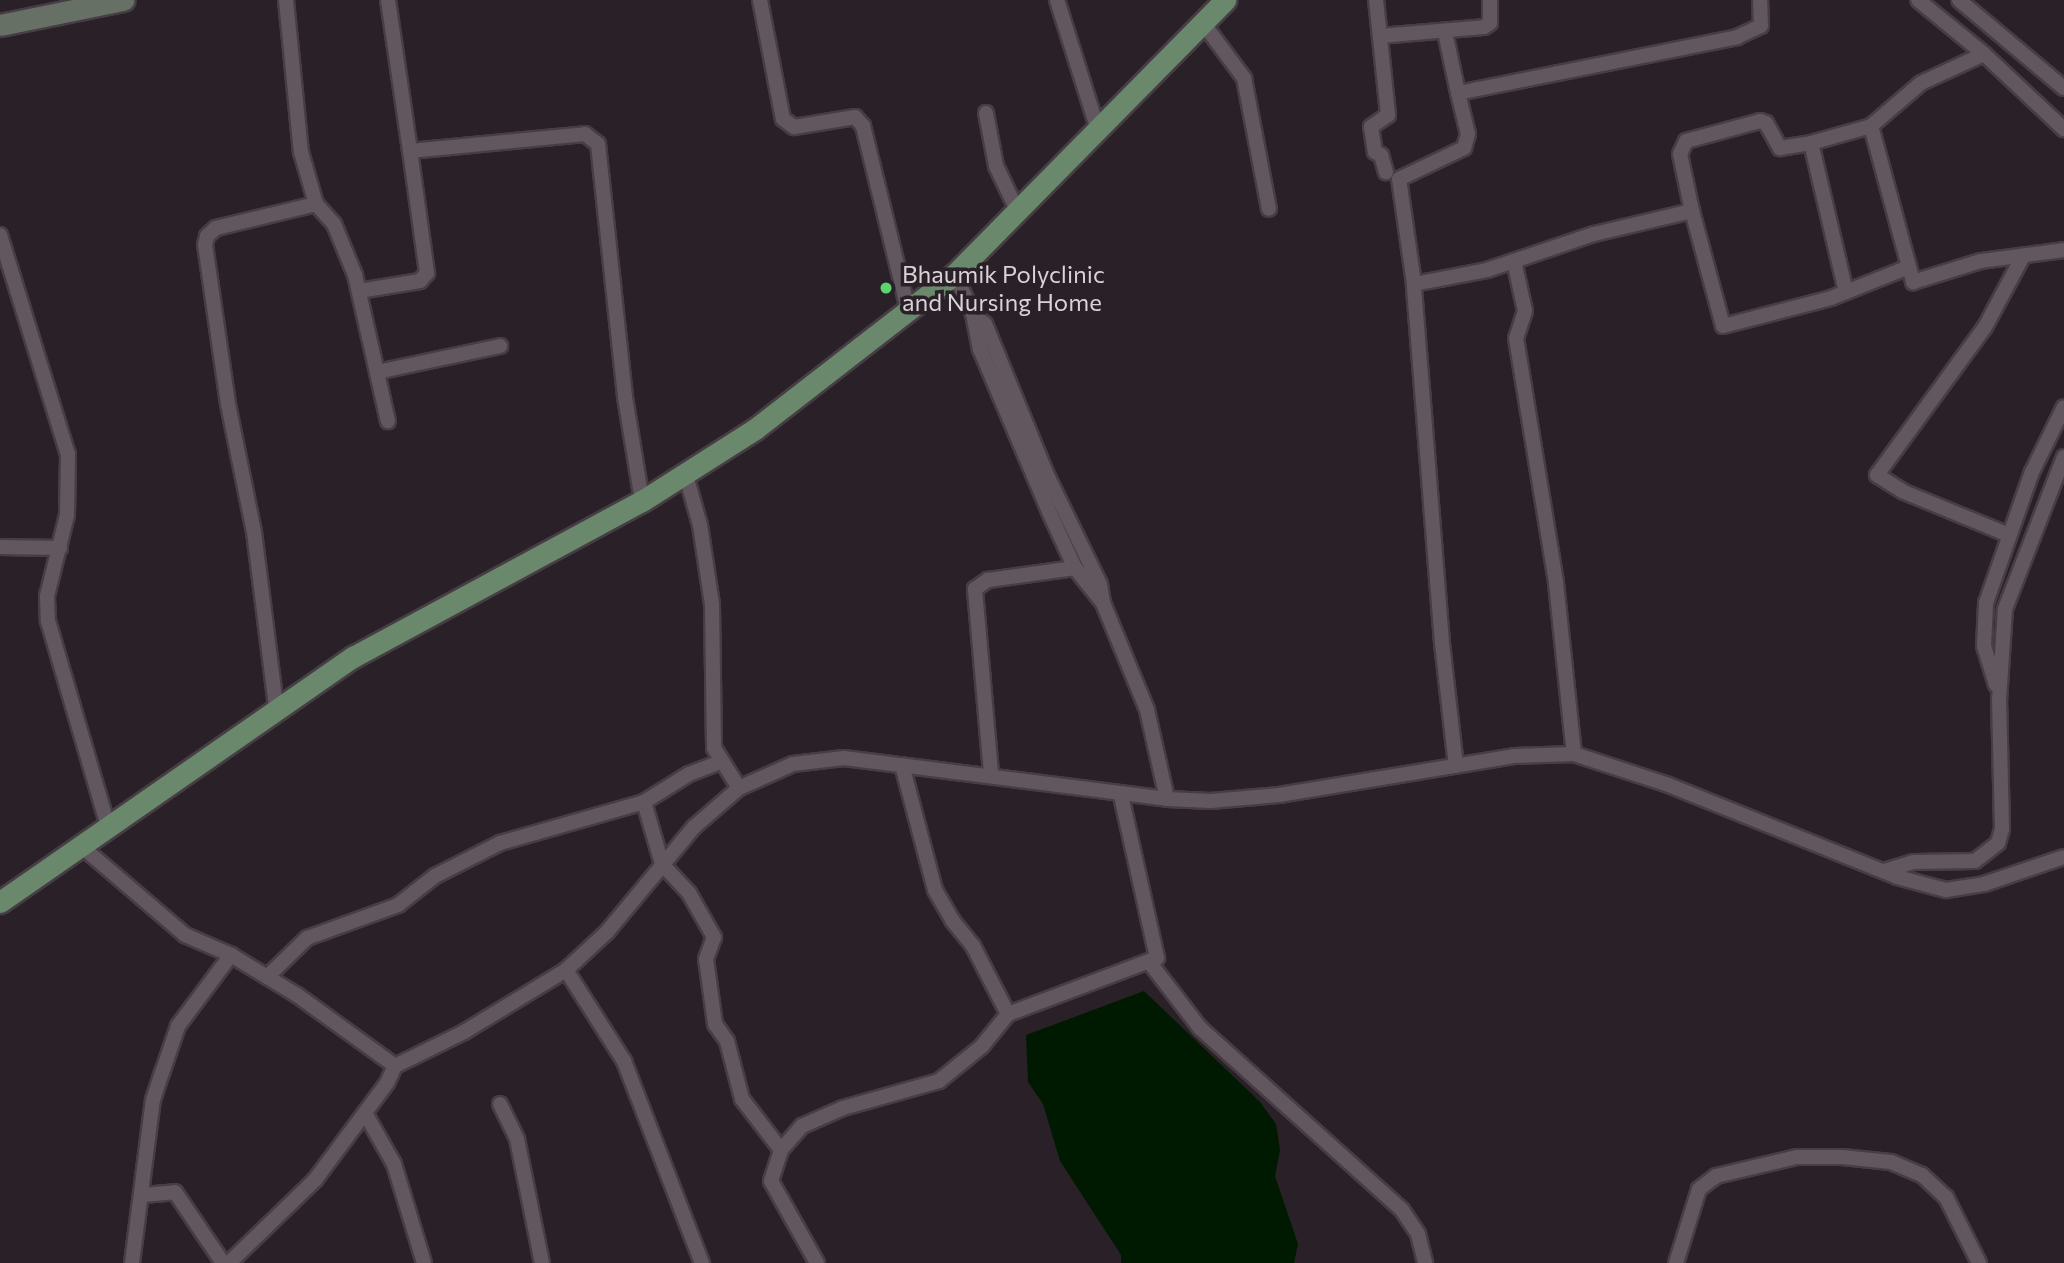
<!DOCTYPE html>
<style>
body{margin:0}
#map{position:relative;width:2064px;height:1263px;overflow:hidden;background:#2a2027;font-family:Commissioner,sans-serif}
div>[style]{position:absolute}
.water>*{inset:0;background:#001a01}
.roads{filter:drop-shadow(2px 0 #463e44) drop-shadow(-2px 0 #463e44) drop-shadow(0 2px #463e44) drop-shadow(0 -2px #463e44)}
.street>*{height:14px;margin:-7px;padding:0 7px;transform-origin:7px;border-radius:7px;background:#62575f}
.secondary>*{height:21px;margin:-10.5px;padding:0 10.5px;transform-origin:10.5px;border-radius:10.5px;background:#667065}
.primary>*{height:21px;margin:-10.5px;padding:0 10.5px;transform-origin:10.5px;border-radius:10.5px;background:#6a896c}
.dots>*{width:19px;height:19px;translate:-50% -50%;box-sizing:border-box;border:4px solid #2a2027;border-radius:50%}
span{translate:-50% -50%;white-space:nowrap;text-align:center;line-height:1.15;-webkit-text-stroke:7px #2a2027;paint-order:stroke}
.poi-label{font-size:24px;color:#d9d2d7}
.left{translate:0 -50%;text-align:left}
</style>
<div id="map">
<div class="water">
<div style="clip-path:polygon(1144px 991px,1260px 1102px,1276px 1124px,1280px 1150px,1275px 1176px,1298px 1244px,1294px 1263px,1121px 1263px,1121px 1255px,1060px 1161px,1043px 1104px,1028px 1082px,1026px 1035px)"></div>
</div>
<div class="roads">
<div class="street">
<div style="left:286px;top:0;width:153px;rotate:84.4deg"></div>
<div style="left:301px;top:152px;width:54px;rotate:73.9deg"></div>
<div style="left:316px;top:204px;width:27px;rotate:48deg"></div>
<div style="left:334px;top:224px;width:55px;rotate:67.6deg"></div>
<div style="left:355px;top:275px;width:150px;rotate:77.3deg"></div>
<div style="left:388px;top:0;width:153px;rotate:81.7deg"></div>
<div style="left:410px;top:151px;width:176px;rotate:-5.5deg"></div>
<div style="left:585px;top:134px;width:16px;rotate:38deg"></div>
<div style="left:598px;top:144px;width:254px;rotate:83.9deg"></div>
<div style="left:625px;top:397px;width:105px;rotate:80.7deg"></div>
<div style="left:760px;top:0;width:121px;rotate:79.1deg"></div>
<div style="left:783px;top:119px;width:14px;rotate:36deg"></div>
<div style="left:794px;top:127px;width:62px;rotate:-9.3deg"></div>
<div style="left:855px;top:117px;width:12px;rotate:48deg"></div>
<div style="left:863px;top:126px;width:193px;rotate:76.2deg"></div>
<div style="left:1057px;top:0;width:136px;rotate:72.5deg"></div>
<div style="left:1376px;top:0;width:116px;rotate:84deg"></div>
<div style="left:1388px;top:115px;width:21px;rotate:145deg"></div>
<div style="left:1371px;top:127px;width:25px;rotate:81deg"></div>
<div style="left:1375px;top:152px;width:7px;rotate:27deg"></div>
<div style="left:1381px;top:155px;width:18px;rotate:74deg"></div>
<div style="left:1959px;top:0;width:137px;rotate:40deg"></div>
<div style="left:1203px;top:23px;width:69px;rotate:53.3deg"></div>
<div style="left:1244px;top:78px;width:133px;rotate:79.2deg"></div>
<div style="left:1445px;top:32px;width:62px;rotate:78deg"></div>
<div style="left:1380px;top:36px;width:104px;rotate:-4.9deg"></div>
<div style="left:1484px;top:27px;width:7px;rotate:-34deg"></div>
<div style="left:1490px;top:23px;width:23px;rotate:-90deg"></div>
<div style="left:1984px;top:54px;width:110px;rotate:43.2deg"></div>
<div style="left:986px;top:113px;width:54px;rotate:79.3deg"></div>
<div style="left:996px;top:166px;width:49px;rotate:64.5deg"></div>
<div style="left:1871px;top:126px;width:162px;rotate:74.9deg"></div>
<div style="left:1913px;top:282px;width:71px;rotate:-17.2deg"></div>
<div style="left:1981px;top:261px;width:84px;rotate:-7.5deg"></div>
<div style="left:1692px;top:211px;width:58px;rotate:-101.9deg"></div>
<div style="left:1680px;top:154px;width:14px;rotate:-65deg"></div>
<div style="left:1686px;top:141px;width:77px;rotate:-15.1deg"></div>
<div style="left:1760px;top:121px;width:6px;rotate:18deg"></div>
<div style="left:1766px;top:123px;width:29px;rotate:61deg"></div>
<div style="left:1780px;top:148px;width:31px;rotate:-9deg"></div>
<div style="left:0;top:235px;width:229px;rotate:72.8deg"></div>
<div style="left:68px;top:454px;width:61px;rotate:90.9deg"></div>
<div style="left:67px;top:515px;width:83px;rotate:103.9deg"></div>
<div style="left:47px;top:596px;width:25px;rotate:88deg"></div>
<div style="left:48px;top:621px;width:218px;rotate:73.7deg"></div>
<div style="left:1514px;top:261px;width:51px;rotate:77.6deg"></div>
<div style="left:1525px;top:311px;width:28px;rotate:108deg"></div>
<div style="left:1516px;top:338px;width:248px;rotate:80.7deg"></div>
<div style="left:1556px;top:583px;width:172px;rotate:84deg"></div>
<div style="left:955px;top:274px;width:44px;rotate:65.8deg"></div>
<div style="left:973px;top:314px;width:36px;rotate:79deg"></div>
<div style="left:980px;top:349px;width:181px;rotate:67deg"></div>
<div style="left:1051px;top:516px;width:57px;rotate:65.2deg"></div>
<div style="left:1075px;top:568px;width:45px;rotate:51.3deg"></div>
<div style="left:1414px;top:284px;width:74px;rotate:-10.9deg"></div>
<div style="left:1487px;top:270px;width:113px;rotate:-18.6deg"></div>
<div style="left:1594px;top:234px;width:101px;rotate:-13.2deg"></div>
<div style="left:1692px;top:211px;width:119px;rotate:74.9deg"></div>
<div style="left:1723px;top:326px;width:112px;rotate:-14.5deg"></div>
<div style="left:1831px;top:298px;width:81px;rotate:-21.8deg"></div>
<div style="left:359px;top:291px;width:62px;rotate:-9.3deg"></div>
<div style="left:420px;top:281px;width:11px;rotate:-49deg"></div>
<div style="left:427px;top:273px;width:123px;rotate:-97.9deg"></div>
<div style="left:1846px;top:292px;width:153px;rotate:-103.2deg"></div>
<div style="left:1811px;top:143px;width:62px;rotate:-15.8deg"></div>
<div style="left:1871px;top:126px;width:66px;rotate:-40.7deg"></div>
<div style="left:1921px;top:83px;width:69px;rotate:-24.7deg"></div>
<div style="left:1984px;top:54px;width:85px;rotate:-140.7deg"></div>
<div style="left:973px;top:314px;width:16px;rotate:40deg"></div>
<div style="left:985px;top:324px;width:161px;rotate:67.7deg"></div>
<div style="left:1046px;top:473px;width:123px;rotate:64.1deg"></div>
<div style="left:1100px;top:584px;width:19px;rotate:81deg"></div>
<div style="left:1103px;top:603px;width:116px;rotate:67.6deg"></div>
<div style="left:1147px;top:710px;width:91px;rotate:77.3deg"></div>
<div style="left:1167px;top:799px;width:44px;rotate:2.6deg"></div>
<div style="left:1211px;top:801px;width:68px;rotate:-5deg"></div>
<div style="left:1279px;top:795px;width:238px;rotate:-9.4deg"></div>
<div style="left:1514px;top:756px;width:60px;rotate:-1.9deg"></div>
<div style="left:1574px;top:754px;width:97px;rotate:18.1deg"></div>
<div style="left:1666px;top:784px;width:249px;rotate:21.9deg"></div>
<div style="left:1897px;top:877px;width:51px;rotate:14.9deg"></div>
<div style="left:1946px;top:890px;width:38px;rotate:-9deg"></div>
<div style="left:1984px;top:884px;width:84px;rotate:-18.6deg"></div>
<div style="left:377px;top:372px;width:126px;rotate:-11.9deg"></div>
<div style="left:685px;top:472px;width:55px;rotate:74.2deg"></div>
<div style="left:700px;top:525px;width:80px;rotate:81.4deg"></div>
<div style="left:712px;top:604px;width:144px;rotate:89.2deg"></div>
<div style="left:714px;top:748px;width:47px;rotate:58deg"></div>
<div style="left:2009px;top:535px;width:113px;rotate:-157.7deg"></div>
<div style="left:1904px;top:492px;width:32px;rotate:-148deg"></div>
<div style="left:1877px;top:475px;width:183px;rotate:-53.9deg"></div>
<div style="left:1985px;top:327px;width:81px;rotate:-61.8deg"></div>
<div style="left:0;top:547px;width:60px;rotate:1deg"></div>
<div style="left:1996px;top:685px;width:41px;rotate:-107.1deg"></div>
<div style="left:1984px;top:646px;width:43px;rotate:-87.3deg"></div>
<div style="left:1986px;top:603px;width:139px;rotate:-70.7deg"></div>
<div style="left:2032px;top:472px;width:72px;rotate:-63.8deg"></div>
<div style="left:276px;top:706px;width:175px;rotate:-97.2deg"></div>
<div style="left:254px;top:532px;width:131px;rotate:-101.5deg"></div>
<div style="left:228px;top:404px;width:161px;rotate:-98.2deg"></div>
<div style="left:205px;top:245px;width:9px;rotate:-77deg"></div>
<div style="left:207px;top:236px;width:12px;rotate:-42deg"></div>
<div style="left:216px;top:228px;width:103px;rotate:-13.5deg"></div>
<div style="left:902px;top:765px;width:129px;rotate:75.2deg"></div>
<div style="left:935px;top:890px;width:34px;rotate:60deg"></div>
<div style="left:952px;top:920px;width:33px;rotate:51deg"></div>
<div style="left:973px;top:946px;width:76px;rotate:62.8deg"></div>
<div style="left:1456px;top:766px;width:124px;rotate:-96.5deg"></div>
<div style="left:1442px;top:643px;width:360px;rotate:-94.5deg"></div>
<div style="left:1414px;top:284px;width:106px;rotate:-98.1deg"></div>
<div style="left:1399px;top:179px;width:72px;rotate:-25.5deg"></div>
<div style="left:1464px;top:148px;width:15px;rotate:-74deg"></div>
<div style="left:1468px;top:134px;width:42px;rotate:-103.7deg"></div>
<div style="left:1458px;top:93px;width:285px;rotate:-11.3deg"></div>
<div style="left:1737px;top:37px;width:26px;rotate:-25deg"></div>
<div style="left:1761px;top:26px;width:26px;rotate:-92deg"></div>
<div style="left:991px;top:773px;width:185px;rotate:-95deg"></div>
<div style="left:975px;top:589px;width:16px;rotate:-35deg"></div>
<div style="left:988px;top:580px;width:88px;rotate:-7.9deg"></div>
<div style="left:644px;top:802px;width:65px;rotate:73.8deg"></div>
<div style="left:662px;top:864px;width:40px;rotate:47deg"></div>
<div style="left:689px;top:893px;width:51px;rotate:60.4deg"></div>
<div style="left:714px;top:937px;width:23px;rotate:110deg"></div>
<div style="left:706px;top:959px;width:66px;rotate:82.1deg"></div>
<div style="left:715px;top:1024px;width:21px;rotate:55deg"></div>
<div style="left:727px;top:1041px;width:60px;rotate:75.5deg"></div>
<div style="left:742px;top:1099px;width:64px;rotate:52.6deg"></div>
<div style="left:80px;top:845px;width:138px;rotate:40.6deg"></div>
<div style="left:185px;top:935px;width:50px;rotate:23.5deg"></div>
<div style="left:231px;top:955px;width:77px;rotate:31.2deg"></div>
<div style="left:297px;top:995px;width:121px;rotate:35.9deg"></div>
<div style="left:1884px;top:871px;width:31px;rotate:-17deg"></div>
<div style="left:1914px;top:862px;width:61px;rotate:-0.9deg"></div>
<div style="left:1975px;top:861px;width:29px;rotate:-38deg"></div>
<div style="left:1998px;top:843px;width:15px;rotate:-74deg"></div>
<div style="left:2002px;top:829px;width:128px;rotate:-91.3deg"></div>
<div style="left:1999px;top:701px;width:92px;rotate:-86.3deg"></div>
<div style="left:2005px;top:609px;width:163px;rotate:-68.8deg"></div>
<div style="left:1150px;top:963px;width:82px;rotate:52.4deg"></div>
<div style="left:1200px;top:1028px;width:272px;rotate:42deg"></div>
<div style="left:1402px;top:1210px;width:29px;rotate:56deg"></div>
<div style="left:1418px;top:1234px;width:30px;rotate:76deg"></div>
<div style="left:566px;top:970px;width:108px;rotate:57.5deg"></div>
<div style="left:624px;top:1061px;width:217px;rotate:68.9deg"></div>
<div style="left:267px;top:977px;width:56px;rotate:-44.3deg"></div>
<div style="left:307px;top:938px;width:97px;rotate:-19.9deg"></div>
<div style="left:398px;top:905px;width:47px;rotate:-38.1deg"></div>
<div style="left:435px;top:876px;width:73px;rotate:-26.9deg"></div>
<div style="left:500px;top:843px;width:150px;rotate:-15.9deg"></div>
<div style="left:644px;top:802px;width:53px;rotate:-31.9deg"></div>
<div style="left:689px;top:774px;width:33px;rotate:-21deg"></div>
<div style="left:500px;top:1104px;width:39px;rotate:64deg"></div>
<div style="left:517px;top:1139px;width:126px;rotate:78.6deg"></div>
<div style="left:365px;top:1113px;width:59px;rotate:60.4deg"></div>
<div style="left:394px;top:1164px;width:103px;rotate:73.1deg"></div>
<div style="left:143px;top:1195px;width:32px;rotate:-5deg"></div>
<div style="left:175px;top:1192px;width:86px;rotate:55.9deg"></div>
<div style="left:132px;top:1263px;width:164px;rotate:-82.7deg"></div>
<div style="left:153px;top:1100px;width:28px;rotate:-72deg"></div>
<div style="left:162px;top:1073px;width:50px;rotate:-71.2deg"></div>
<div style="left:178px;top:1026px;width:89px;rotate:-53.3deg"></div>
<div style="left:229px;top:1263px;width:120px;rotate:-44deg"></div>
<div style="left:315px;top:1180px;width:121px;rotate:-53.4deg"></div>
<div style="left:387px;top:1083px;width:19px;rotate:-65deg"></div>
<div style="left:395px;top:1066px;width:77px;rotate:-26.2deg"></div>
<div style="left:464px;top:1032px;width:119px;rotate:-31.3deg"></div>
<div style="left:566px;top:970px;width:56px;rotate:-42.8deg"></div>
<div style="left:607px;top:932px;width:136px;rotate:-50.4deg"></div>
<div style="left:694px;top:827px;width:60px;rotate:-40.9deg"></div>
<div style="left:739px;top:788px;width:59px;rotate:-24deg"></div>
<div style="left:793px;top:764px;width:51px;rotate:-6.7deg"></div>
<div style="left:844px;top:758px;width:326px;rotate:7.2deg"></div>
<div style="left:817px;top:1263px;width:94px;rotate:-119.3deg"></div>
<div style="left:771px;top:1181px;width:33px;rotate:-72deg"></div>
<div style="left:781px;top:1150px;width:32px;rotate:-49deg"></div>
<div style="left:802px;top:1126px;width:45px;rotate:-23.7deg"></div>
<div style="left:843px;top:1108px;width:100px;rotate:-15.7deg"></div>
<div style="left:939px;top:1081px;width:55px;rotate:-39.1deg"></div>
<div style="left:982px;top:1046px;width:41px;rotate:-50.9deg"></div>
<div style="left:1008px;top:1014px;width:159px;rotate:-20.6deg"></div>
<div style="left:1157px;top:958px;width:166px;rotate:-102.5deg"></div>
<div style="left:1676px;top:1263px;width:77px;rotate:-72.7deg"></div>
<div style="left:1699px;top:1189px;width:21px;rotate:-37deg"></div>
<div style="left:1716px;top:1176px;width:83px;rotate:-13.2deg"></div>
<div style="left:1797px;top:1157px;width:45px"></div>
<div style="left:1842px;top:1157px;width:49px;rotate:5.8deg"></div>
<div style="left:1891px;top:1162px;width:34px;rotate:23deg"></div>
<div style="left:1922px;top:1175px;width:33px;rotate:43deg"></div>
<div style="left:1946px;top:1197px;width:74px;rotate:63.4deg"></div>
</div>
<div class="secondary">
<div style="left:0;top:25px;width:126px;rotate:-11.5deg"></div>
</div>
<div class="primary">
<div style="left:0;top:902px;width:430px;rotate:-34.8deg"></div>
<div style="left:353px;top:657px;width:328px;rotate:-28.4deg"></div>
<div style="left:642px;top:501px;width:134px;rotate:-32.5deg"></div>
<div style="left:755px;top:429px;width:253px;rotate:-37.8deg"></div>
<div style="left:955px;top:274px;width:385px;rotate:-45.4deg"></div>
</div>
</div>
<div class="dots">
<div style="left:886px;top:288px;background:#5bd56e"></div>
</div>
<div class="poi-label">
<span class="left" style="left:902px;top:288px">Bhaumik Polyclinic<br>and Nursing Home</span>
</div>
</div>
